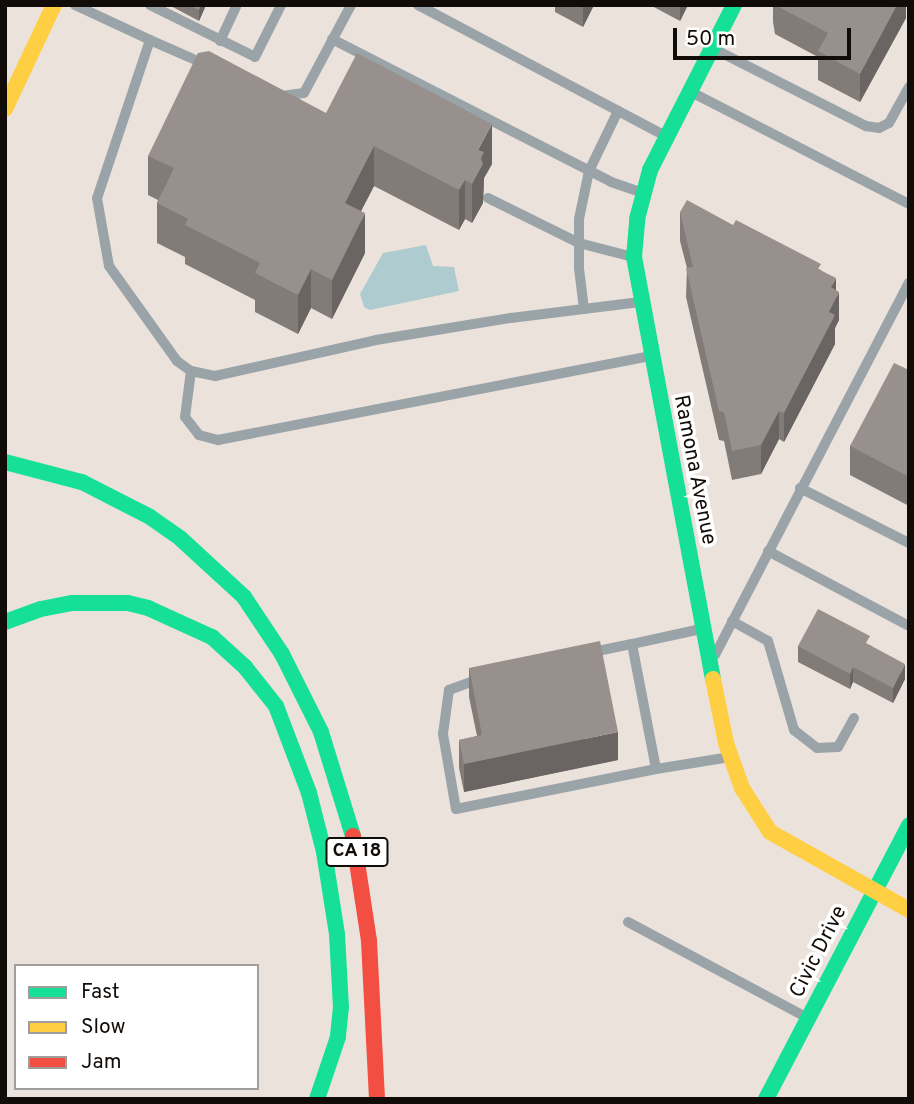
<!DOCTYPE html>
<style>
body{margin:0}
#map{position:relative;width:914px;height:1104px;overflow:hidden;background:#ece2dc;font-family:Overpass,sans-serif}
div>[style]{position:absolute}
.water>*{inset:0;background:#aeccd0}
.lane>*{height:10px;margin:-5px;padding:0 5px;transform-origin:5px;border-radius:5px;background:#9aa4a8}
.fast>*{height:16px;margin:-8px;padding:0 8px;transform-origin:8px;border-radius:8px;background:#16e098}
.slow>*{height:16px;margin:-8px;padding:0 8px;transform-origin:8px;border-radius:8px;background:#ffcf43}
.jam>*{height:16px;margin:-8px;padding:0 8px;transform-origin:8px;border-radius:8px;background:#f24e42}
.wall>*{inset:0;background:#827c78}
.shaded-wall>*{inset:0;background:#6a6562}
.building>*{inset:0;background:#97908c}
span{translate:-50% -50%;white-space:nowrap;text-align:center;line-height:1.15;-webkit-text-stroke:7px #fff;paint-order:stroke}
.shield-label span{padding:2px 5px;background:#fff;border:2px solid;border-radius:5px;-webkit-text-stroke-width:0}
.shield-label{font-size:19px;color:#110c08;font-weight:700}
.street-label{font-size:21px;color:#110c08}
.frame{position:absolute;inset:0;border:7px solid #110c08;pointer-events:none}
.legend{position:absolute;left:14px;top:964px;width:245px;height:126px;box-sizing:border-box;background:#fff;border:2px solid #a09e9c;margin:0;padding:9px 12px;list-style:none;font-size:21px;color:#110c08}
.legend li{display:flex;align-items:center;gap:14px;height:35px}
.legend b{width:35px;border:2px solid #a09e9c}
.scale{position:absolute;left:673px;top:28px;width:178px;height:32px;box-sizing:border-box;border:4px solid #110c08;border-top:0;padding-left:9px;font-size:21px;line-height:24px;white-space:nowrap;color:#110c08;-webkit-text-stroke:5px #fff;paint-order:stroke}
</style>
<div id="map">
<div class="water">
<div style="clip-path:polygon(426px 245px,433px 266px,454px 267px,459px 291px,370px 310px,364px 307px,360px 294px,383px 253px)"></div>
</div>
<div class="lane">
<div style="left:75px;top:5px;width:83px;rotate:25deg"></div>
<div style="left:150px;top:5px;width:117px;rotate:26.3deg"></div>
<div style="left:255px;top:57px;width:58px;rotate:-63.4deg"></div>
<div style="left:418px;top:5px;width:280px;rotate:27.9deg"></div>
<div style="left:332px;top:39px;width:314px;rotate:27.1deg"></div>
<div style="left:611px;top:182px;width:34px;rotate:19deg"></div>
<div style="left:220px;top:41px;width:38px;rotate:-65deg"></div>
<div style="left:712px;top:48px;width:173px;rotate:26.9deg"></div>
<div style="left:866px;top:126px;width:13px;rotate:9deg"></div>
<div style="left:879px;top:128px;width:11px;rotate:-27deg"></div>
<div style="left:889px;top:123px;width:41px;rotate:-60.9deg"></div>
<div style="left:207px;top:65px;width:62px;rotate:-156.3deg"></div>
<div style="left:150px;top:40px;width:167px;rotate:108.5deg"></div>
<div style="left:97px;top:198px;width:69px;rotate:80deg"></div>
<div style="left:109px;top:266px;width:117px;rotate:54.4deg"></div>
<div style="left:177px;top:361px;width:17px;rotate:36deg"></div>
<div style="left:191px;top:371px;width:25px;rotate:12deg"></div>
<div style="left:215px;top:376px;width:165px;rotate:-12.6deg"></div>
<div style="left:376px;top:340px;width:137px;rotate:-9.3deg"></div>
<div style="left:511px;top:318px;width:130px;rotate:-7.1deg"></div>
<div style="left:693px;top:93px;width:243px;rotate:27.2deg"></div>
<div style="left:282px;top:96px;width:22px;rotate:-8deg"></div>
<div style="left:304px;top:93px;width:100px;rotate:-61.9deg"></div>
<div style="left:488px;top:198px;width:102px;rotate:26.3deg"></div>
<div style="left:579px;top:243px;width:56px;rotate:14.5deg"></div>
<div style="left:584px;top:309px;width:41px;rotate:-97deg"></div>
<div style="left:579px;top:268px;width:49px;rotate:-90deg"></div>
<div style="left:579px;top:219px;width:49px;rotate:-78.2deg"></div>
<div style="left:589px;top:171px;width:67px;rotate:-64.2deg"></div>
<div style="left:191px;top:371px;width:46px;rotate:97.4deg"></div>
<div style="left:185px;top:417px;width:23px;rotate:52deg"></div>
<div style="left:199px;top:435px;width:20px;rotate:15deg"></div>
<div style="left:218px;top:440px;width:440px;rotate:-11deg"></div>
<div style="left:800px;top:488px;width:122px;rotate:26.8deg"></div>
<div style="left:768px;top:551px;width:160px;rotate:28deg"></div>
<div style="left:732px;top:621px;width:41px;rotate:29.1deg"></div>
<div style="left:768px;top:641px;width:93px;rotate:73.7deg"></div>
<div style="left:794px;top:730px;width:29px;rotate:38deg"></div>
<div style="left:817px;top:748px;width:21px;rotate:-3deg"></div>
<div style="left:838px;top:747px;width:33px;rotate:-61deg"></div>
<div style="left:701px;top:629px;width:71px;rotate:167.7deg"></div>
<div style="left:632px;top:644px;width:127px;rotate:79.1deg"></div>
<div style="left:656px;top:769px;width:75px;rotate:-9.2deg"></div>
<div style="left:588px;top:653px;width:45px;rotate:-11.6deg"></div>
<div style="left:715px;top:655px;width:420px;rotate:-62.5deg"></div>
<div style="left:479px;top:679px;width:32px;rotate:160deg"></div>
<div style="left:449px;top:690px;width:44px;rotate:97.8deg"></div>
<div style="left:443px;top:734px;width:76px;rotate:80.2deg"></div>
<div style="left:456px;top:809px;width:204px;rotate:-11.3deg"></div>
<div style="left:628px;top:922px;width:204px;rotate:28.1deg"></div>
</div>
<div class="fast">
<div style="left:5px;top:462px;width:80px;rotate:14.6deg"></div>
<div style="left:82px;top:482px;width:76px;rotate:27.2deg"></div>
<div style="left:150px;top:517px;width:38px;rotate:35deg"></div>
<div style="left:181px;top:539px;width:86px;rotate:42.6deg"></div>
<div style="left:244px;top:597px;width:69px;rotate:56.3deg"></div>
<div style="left:282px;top:654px;width:87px;rotate:63.4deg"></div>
<div style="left:321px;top:732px;width:109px;rotate:72.9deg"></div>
<div style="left:5px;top:622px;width:38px;rotate:-20deg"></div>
<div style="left:41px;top:609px;width:32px;rotate:-11deg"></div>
<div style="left:72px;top:603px;width:56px"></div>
<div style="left:128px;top:603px;width:21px;rotate:14deg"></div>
<div style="left:148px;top:608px;width:70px;rotate:24.4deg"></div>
<div style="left:212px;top:637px;width:45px;rotate:42.3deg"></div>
<div style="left:245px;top:667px;width:50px;rotate:51.5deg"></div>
<div style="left:276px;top:706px;width:93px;rotate:69.2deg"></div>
<div style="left:309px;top:793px;width:61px;rotate:75.7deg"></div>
<div style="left:324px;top:852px;width:83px;rotate:81deg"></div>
<div style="left:337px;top:934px;width:73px;rotate:86.9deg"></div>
<div style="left:341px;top:1007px;width:30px;rotate:96deg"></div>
<div style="left:338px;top:1037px;width:65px;rotate:108.7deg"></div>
<div style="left:713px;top:679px;width:429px;rotate:-100.6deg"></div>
<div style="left:634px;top:257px;width:38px;rotate:-85deg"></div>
<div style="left:637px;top:219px;width:51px;rotate:-75.1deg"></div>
<div style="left:650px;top:170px;width:185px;rotate:-63deg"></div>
<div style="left:766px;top:1099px;width:309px;rotate:-62.4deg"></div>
</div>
<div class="slow">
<div style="left:5px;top:109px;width:115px;rotate:-64.8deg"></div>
<div style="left:713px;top:679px;width:65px;rotate:78.5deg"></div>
<div style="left:726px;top:743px;width:48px;rotate:70.4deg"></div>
<div style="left:742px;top:788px;width:52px;rotate:57.5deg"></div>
<div style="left:770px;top:832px;width:159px;rotate:29.3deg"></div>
</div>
<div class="jam">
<div style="left:353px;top:836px;width:106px;rotate:81.3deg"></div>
<div style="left:369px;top:941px;width:158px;rotate:87.1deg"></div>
</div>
<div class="wall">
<div style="clip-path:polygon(169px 5px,206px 5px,199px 21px)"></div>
<div style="clip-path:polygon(555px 5px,594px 5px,583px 27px,555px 12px)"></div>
<div style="clip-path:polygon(650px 5px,688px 5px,680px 21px)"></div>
<div style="clip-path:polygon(773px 5px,906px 5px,906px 18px,860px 102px,818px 80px,818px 57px,775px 34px,773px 22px)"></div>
<div style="clip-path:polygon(326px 113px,492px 164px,484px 178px,483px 203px,472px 223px,465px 219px,459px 230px,374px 186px,361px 211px,365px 253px,332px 319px,311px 308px,298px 334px,255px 312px,255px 300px,185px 264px,185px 257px,157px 243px,157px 203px,158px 200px,148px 195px,148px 156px)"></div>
<div style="clip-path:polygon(680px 212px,821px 270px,836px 290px,839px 320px,835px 328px,835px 344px,784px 442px,779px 439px,761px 474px,732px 480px,724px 441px,719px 440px,686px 297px,687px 268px,680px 241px)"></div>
<div style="clip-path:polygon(909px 370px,909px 506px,850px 475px,850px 446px)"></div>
<div style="clip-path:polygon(870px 645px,905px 679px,893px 703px,853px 682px,850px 689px,798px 662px,798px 646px)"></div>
<div style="clip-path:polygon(469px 668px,618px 760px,464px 792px,459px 768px,459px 740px,477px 736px,469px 697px)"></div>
</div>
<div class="shaded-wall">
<div style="clip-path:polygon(201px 5px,206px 5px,199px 21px,199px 10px)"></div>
<div style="clip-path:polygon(583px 5px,594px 5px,583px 27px)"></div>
<div style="clip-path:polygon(680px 5px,688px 5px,680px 21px)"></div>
<div style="clip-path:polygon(897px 5px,906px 5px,906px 18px,860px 102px,860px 74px)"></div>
<div style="clip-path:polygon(492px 124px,492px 164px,484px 178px,483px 203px,472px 223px,472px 184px,478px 150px)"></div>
<div style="clip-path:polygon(374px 146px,374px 186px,345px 242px,345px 203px)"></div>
<div style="clip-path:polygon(465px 180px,465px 219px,459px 230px,459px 190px)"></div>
<div style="clip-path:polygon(365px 213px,365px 253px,332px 319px,332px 280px)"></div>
<div style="clip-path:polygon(311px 269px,311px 308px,298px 334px,298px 295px)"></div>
<div style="clip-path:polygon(836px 278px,836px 298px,839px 292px,839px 320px,835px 328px,835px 344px,784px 442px,784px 413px,829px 312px,831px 287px)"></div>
<div style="clip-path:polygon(779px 411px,779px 439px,761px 474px,761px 445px)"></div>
<div style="clip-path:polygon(905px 664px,905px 679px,893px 703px,893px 688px)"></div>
<div style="clip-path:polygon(853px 667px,853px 682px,850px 689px,850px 674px)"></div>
<div style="clip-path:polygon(618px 732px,618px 760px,464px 792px,464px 764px)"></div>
</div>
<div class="building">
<div style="clip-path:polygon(188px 5px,201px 5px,199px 10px)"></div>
<div style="clip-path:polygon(775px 5px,897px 5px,860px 74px,818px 51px,828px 33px)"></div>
<div style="clip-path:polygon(209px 51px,326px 113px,357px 53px,492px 124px,478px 150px,484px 152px,481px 158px,483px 164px,472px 184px,465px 180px,459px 190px,374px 146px,345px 203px,365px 213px,332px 280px,311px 269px,298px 295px,255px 273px,260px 263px,185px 225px,188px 219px,157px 203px,174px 168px,148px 156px,198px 53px)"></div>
<div style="clip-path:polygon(687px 200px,733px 225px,736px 220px,821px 264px,818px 269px,836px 278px,831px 287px,839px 292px,829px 312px,835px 315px,784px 413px,779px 411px,761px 445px,732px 451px,724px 412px,719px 411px,686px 268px,693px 267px,680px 212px)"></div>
<div style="clip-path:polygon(894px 363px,909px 370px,909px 477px,850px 446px)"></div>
<div style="clip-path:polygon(818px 609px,870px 636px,866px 643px,905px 664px,893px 688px,853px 667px,850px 674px,798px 646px)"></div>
<div style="clip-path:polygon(600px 641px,618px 732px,464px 764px,459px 740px,482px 735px,469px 668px)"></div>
</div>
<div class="shield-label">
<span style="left:357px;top:852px">CA 18</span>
</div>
<div class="street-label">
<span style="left:694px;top:470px;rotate:79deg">Ramona Avenue</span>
<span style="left:819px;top:952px;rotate:-63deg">Civic Drive</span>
</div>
<div class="frame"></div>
<ul class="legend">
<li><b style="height:9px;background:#16e098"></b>Fast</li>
<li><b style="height:9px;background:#ffcf43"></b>Slow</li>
<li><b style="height:9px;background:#f24e42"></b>Jam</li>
</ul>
<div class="scale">50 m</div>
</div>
